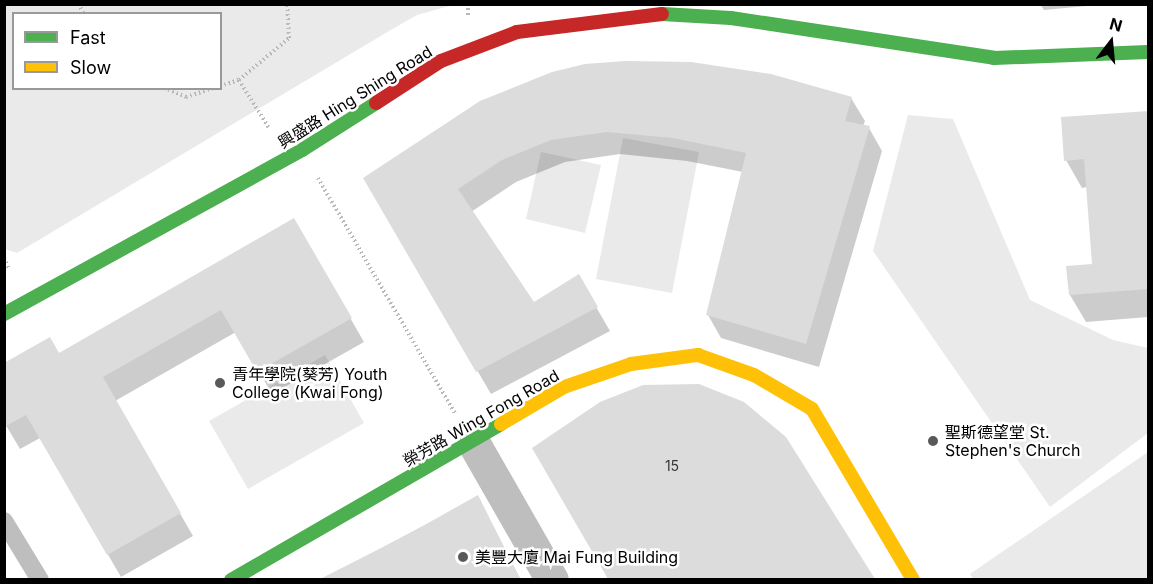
<!DOCTYPE html>
<meta charset="utf-8">
<style>
body{margin:0}
#map{position:relative;width:1153px;height:584px;overflow:hidden;background:#fff;font-family:Inter,"Noto Sans TC",sans-serif}
div>[style]{position:absolute}
.green>*{inset:0;background:#eaeaea}
.shadow>*{inset:0;background:#0003}
.building>*{inset:0;background:#dcdcdc}
.path>*{height:4px;margin-top:-2px;transform-origin:0;background:repeating-linear-gradient(90deg,#b8b8b8 0 1.5px,transparent 0 4.5px)}
.lane>*{height:18px;margin:-9px;padding:0 9px;transform-origin:9px;border-radius:9px;background:#bebebe}
.street>*{height:33px;margin:-16.5px;padding:0 16.5px;transform-origin:16.5px;border-radius:16.5px;background:#bebebe}
.fast>*{height:14px;margin:-7px;padding:0 7px;transform-origin:7px;border-radius:7px;background:#4caf50}
.slow>*{height:14px;margin:-7px;padding:0 7px;transform-origin:7px;border-radius:7px;background:#ffc107}
.jam>*{height:14px;margin:-7px;padding:0 7px;transform-origin:7px;border-radius:7px;background:#c62828}
.dots>*{width:16px;height:16px;translate:-50% -50%;box-sizing:border-box;border:3px solid #fff;border-radius:50%}
span{translate:-50% -50%;white-space:nowrap;text-align:center;line-height:1.15;-webkit-text-stroke:5px #fff;paint-order:stroke}
.number-label{font-size:14px;color:#373737}
.number-label span{-webkit-text-stroke-width:0}
.street-label{font-size:16px;color:#000}
.poi-label{font-size:16px;color:#000}
.left{translate:0 -50%;text-align:left}
.frame{position:absolute;inset:0;border:6px solid #000;pointer-events:none}
.legend{position:absolute;left:12px;top:12px;width:210px;height:78px;box-sizing:border-box;background:#fff;border:2px solid #999;margin:0;padding:8px 10px;list-style:none;font-size:18px;color:#000}
.legend li{display:flex;align-items:center;gap:12px;height:30px}
.legend b{width:30px;border:2px solid #999}
.north{position:absolute;left:1081px;top:12px;width:60px;height:60px;-webkit-text-stroke:4px #fff;paint-order:stroke;rotate:16deg;font-size:16px;font-weight:700;line-height:24px;text-align:center;color:#000}
.north::after{content:'';display:block;margin:auto;width:21px;height:27px;background:#000;clip-path:polygon(50% 0,100% 100%,50% 72%,0 100%)}
</style>
<div id="map">
<div class="green">
<div style="clip-path:polygon(evenodd,4px 5px,5px 4px,453px 5px,417px 15px,389px 31px,17px 253px,5px 249px,4px 5px,14px 14px,220px 14px,220px 88px,14px 88px,14px 14px)"></div>
<div style="clip-path:polygon(908px 115px,953px 119px,1030px 300px,1113px 340px,1148px 348px,1148px 433px,1050px 507px,873px 251px)"></div>
<div style="clip-path:polygon(623px 138px,699px 152px,672px 293px,596px 279px)"></div>
<div style="clip-path:polygon(541px 152px,601px 165px,585px 233px,526px 219px)"></div>
<div style="clip-path:polygon(325px 355px,364px 423px,248px 489px,209px 421px)"></div>
<div style="clip-path:polygon(1148px 452px,1148px 579px,973px 579px,970px 574px)"></div>
</div>
<div class="shadow">
<div style="clip-path:polygon(1040px 4px,1108px 4px,1044px 10px)"></div>
<div style="clip-path:polygon(851px 98px,865px 121px,863px 126px,869px 128px,882px 151px,819px 367px,721px 338px,708px 315px,743px 172px,687px 161px,620px 154px,565px 162px,516px 182px,471px 212px,534px 304px,578px 276px,610px 331px,491px 394px,365px 179px,481px 102px)"></div>
<div style="clip-path:polygon(1148px 112px,1148px 317px,1086px 322px,1070px 295px,1068px 267px,1093px 265px,1087px 187px,1082px 188px,1066px 160px)"></div>
<div style="clip-path:polygon(294px 220px,364px 342px,272px 394px,236px 332px,115px 401px,193px 536px,121px 577px,40px 438px,20px 449px,4px 422px,58px 355px)"></div>
<div style="clip-path:polygon(785px 438px,875px 580px,610px 580px,534px 448px)"></div>
<div style="clip-path:polygon(478px 497px,521px 580px,321px 580px)"></div>
</div>
<div class="building">
<div style="clip-path:polygon(625px 61px,691px 62px,771px 74px,852px 97px,845px 121px,870px 126px,806px 344px,706px 315px,746px 153px,673px 138px,607px 132px,551px 140px,502px 160px,458px 189px,534px 302px,579px 274px,598px 307px,476px 372px,363px 178px,480px 101px,552px 72px,585px 64px)"></div>
<div style="clip-path:polygon(1149px 111px,1149px 289px,1069px 295px,1066px 266px,1092px 264px,1084px 159px,1064px 161px,1061px 117px)"></div>
<div style="clip-path:polygon(294px 218px,352px 318px,257px 372px,221px 310px,103px 377px,181px 513px,107px 555px,26px 415px,4px 427px,4px 363px,50px 337px,59px 353px)"></div>
<div style="clip-path:polygon(699px 384px,744px 402px,786px 437px,875px 579px,608px 579px,532px 448px,600px 402px,643px 385px)"></div>
<div style="clip-path:polygon(478px 495px,520px 579px,320px 579px,405px 536px)"></div>
</div>
<div class="path">
<div style="left:78px;top:4px;width:12px;rotate:59deg"></div>
<div style="left:468px;top:4px;width:12px;rotate:90deg"></div>
<div style="left:239px;top:80px;width:57px;rotate:58deg"></div>
<div style="left:220px;top:86px;width:20px;rotate:-18deg"></div>
<div style="left:239px;top:80px;width:65px;rotate:-40deg"></div>
<div style="left:289px;top:38px;width:34px;rotate:-93deg"></div>
<div style="left:164px;top:88px;width:24px;rotate:22deg"></div>
<div style="left:186px;top:97px;width:28px;rotate:-18deg"></div>
<div style="left:318px;top:178px;width:272px;rotate:59.8deg"></div>
<div style="left:4px;top:258px;width:13px;rotate:67deg"></div>
</div>
<div class="lane">
<div style="left:4px;top:521px;width:69px;rotate:58.6deg"></div>
</div>
<div class="street">
<div style="left:473px;top:442px;width:159px;rotate:60.2deg"></div>
</div>
<div class="fast">
<div style="left:662px;top:14px;width:69px;rotate:3.3deg"></div>
<div style="left:731px;top:18px;width:266px;rotate:8.6deg"></div>
<div style="left:994px;top:58px;width:154px;rotate:-2.2deg"></div>
<div style="left:4px;top:314px;width:340px;rotate:-28.8deg"></div>
<div style="left:302px;top:150px;width:88px;rotate:-32.4deg"></div>
<div style="left:231px;top:580px;width:312px;rotate:-30deg"></div>
</div>
<div class="slow">
<div style="left:501px;top:424px;width:73px;rotate:-30.4deg"></div>
<div style="left:564px;top:387px;width:71px;rotate:-18.9deg"></div>
<div style="left:631px;top:364px;width:68px;rotate:-7.7deg"></div>
<div style="left:698px;top:355px;width:59px;rotate:19.7deg"></div>
<div style="left:754px;top:375px;width:67px;rotate:30.4deg"></div>
<div style="left:812px;top:409px;width:199px;rotate:59.4deg"></div>
</div>
<div class="jam">
<div style="left:376px;top:103px;width:77px;rotate:-32.9deg"></div>
<div style="left:441px;top:61px;width:81px;rotate:-20.9deg"></div>
<div style="left:517px;top:32px;width:146px;rotate:-7.1deg"></div>
</div>
<div class="dots">
<div style="left:220px;top:383px;background:#595959"></div>
<div style="left:933px;top:441px;background:#595959"></div>
<div style="left:463px;top:557px;background:#595959"></div>
</div>
<div class="number-label">
<span style="left:672px;top:466px">15</span>
</div>
<div class="street-label">
<span style="left:355px;top:97px;rotate:-32deg">興盛路 Hing Shing Road</span>
<span style="left:481px;top:418px;rotate:-30deg">榮芳路 Wing Fong Road</span>
</div>
<div class="poi-label">
<span class="left" style="left:232px;top:383px">青年學院(葵芳) Youth<br>College (Kwai Fong)</span>
<span class="left" style="left:945px;top:441px">聖斯德望堂 St.<br>Stephen's Church</span>
<span class="left" style="left:475px;top:557px">美豐大廈 Mai Fung Building</span>
</div>
<div class="frame"></div>
<ul class="legend">
<li><b style="height:8px;background:#4caf50"></b>Fast</li>
<li><b style="height:8px;background:#ffc107"></b>Slow</li>
</ul>
<div class="north">N</div>
</div>
